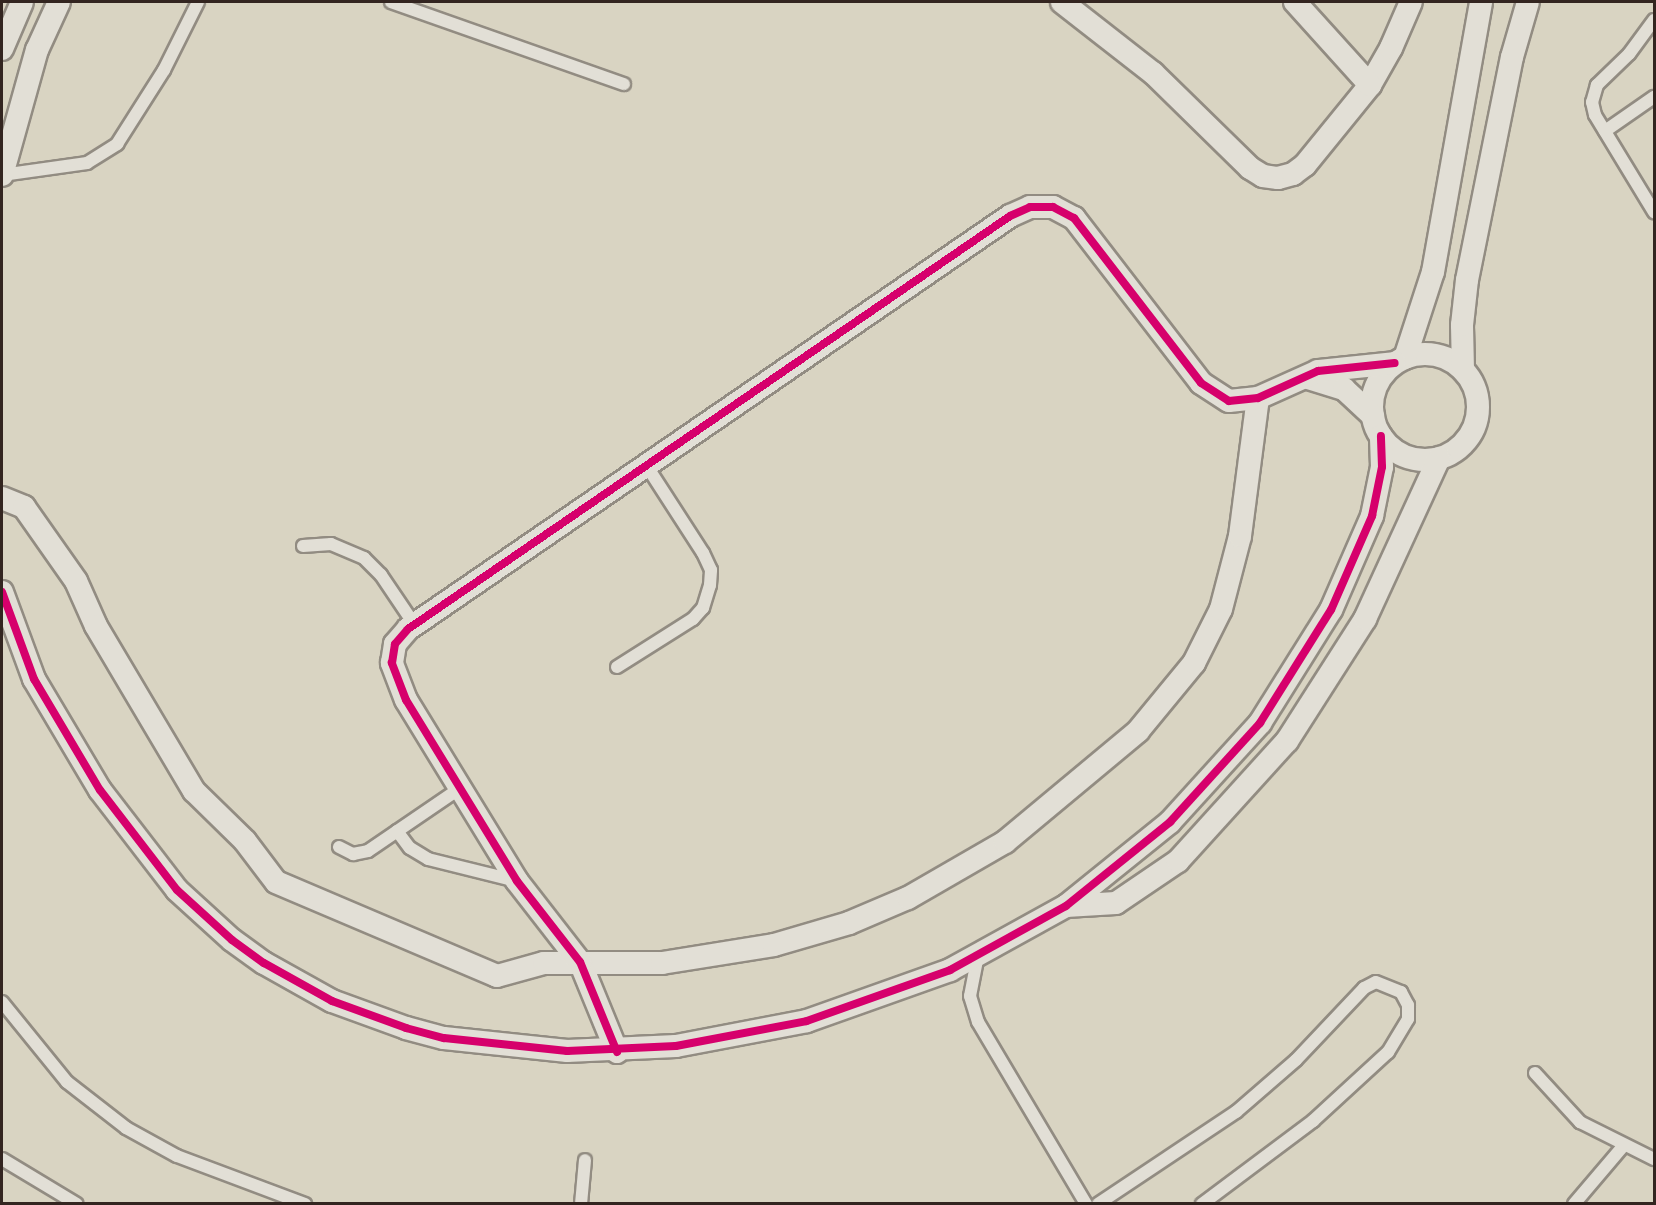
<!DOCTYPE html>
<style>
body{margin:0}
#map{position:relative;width:1656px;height:1205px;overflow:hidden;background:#d9d4c2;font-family:"IM FELL French Canon",serif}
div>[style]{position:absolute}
.roads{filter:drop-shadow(2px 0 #928c82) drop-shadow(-2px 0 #928c82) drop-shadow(0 2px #928c82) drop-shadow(0 -2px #928c82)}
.service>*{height:12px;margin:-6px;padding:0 6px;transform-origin:6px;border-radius:6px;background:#e2dfd6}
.minor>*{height:22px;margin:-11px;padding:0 11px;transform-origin:11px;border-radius:11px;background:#e2dfd6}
.minor>.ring{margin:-11px;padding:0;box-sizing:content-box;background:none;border:22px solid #e2dfd6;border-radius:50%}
.cycleway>*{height:8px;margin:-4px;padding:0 4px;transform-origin:4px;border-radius:4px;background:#d6006c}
span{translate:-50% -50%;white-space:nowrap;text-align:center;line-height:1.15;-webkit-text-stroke:5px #ede6d1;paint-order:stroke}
.frame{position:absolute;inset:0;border:3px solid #332520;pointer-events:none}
</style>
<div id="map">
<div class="roads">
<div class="service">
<div style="left:391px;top:2px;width:247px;rotate:19.4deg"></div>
<div style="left:1654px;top:20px;width:42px;rotate:126.3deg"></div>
<div style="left:1629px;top:54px;width:45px;rotate:135.9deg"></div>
<div style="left:1597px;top:85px;width:18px;rotate:106deg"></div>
<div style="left:1592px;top:102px;width:13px;rotate:77deg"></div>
<div style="left:1595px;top:115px;width:114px;rotate:58.7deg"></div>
<div style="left:1605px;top:131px;width:60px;rotate:-34.8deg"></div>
<div style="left:2px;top:175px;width:86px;rotate:-8deg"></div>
<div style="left:87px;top:163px;width:36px;rotate:-32deg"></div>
<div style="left:117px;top:144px;width:88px;rotate:-57.6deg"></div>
<div style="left:164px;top:70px;width:76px;rotate:-63.4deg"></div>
<div style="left:303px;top:546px;width:28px;rotate:-4deg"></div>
<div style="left:331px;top:544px;width:36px;rotate:23deg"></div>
<div style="left:364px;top:558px;width:24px;rotate:45deg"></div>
<div style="left:381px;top:575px;width:59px;rotate:56deg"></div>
<div style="left:617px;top:667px;width:90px;rotate:-32.3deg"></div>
<div style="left:693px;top:619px;width:15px;rotate:-48deg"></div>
<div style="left:703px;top:608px;width:24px;rotate:-73deg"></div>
<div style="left:710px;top:585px;width:15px;rotate:-86deg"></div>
<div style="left:711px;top:570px;width:19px;rotate:-115deg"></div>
<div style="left:703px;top:553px;width:105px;rotate:-122.9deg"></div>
<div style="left:397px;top:831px;width:21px;rotate:53deg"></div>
<div style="left:410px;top:848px;width:21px;rotate:31deg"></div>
<div style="left:428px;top:859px;width:92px;rotate:13.9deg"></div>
<div style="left:339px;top:847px;width:16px;rotate:27deg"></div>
<div style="left:353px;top:854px;width:15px;rotate:-11deg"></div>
<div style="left:368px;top:851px;width:110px;rotate:-34.3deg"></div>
<div style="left:978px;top:955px;width:42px;rotate:101deg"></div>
<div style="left:970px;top:996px;width:27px;rotate:73deg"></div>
<div style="left:978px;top:1022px;width:212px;rotate:59.3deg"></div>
<div style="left:2px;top:1002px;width:103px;rotate:50.9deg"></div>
<div style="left:67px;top:1082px;width:75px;rotate:37.9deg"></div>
<div style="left:126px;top:1128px;width:58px;rotate:28.8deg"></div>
<div style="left:177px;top:1156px;width:137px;rotate:20.6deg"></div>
<div style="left:1535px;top:1073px;width:67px;rotate:47.4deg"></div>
<div style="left:1580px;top:1122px;width:83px;rotate:26.6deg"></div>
<div style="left:2px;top:1159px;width:87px;rotate:31deg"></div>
<div style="left:581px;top:1204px;width:44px;rotate:-84.8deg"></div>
<div style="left:1098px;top:1204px;width:166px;rotate:-33.7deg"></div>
<div style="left:1236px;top:1112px;width:79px;rotate:-40.9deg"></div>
<div style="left:1296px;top:1060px;width:99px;rotate:-46.6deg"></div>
<div style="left:1364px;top:988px;width:13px;rotate:-27deg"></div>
<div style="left:1376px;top:982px;width:27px;rotate:22deg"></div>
<div style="left:1401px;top:992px;width:15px;rotate:62deg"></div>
<div style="left:1408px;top:1005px;width:14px;rotate:90deg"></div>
<div style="left:1408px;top:1019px;width:39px;rotate:121deg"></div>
<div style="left:1388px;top:1052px;width:102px;rotate:137.4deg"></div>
<div style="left:1313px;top:1121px;width:139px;rotate:143.2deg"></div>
<div style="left:1574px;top:1204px;width:77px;rotate:-49.7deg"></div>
</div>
<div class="minor">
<div style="left:1062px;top:2px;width:115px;rotate:38deg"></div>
<div style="left:1153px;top:73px;width:136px;rotate:44.4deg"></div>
<div style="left:1250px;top:168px;width:15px;rotate:32deg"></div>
<div style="left:1263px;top:176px;width:15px;rotate:8deg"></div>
<div style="left:1278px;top:178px;width:16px;rotate:-15deg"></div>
<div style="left:1293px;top:174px;width:15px;rotate:-37deg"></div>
<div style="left:1305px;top:165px;width:103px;rotate:-50.9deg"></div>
<div style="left:1370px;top:85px;width:43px;rotate:-60.4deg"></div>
<div style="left:1391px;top:48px;width:50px;rotate:-66.5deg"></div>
<div style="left:1295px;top:2px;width:112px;rotate:47.9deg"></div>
<div style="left:2px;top:49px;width:51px;rotate:-66.9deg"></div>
<div style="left:2px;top:175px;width:130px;rotate:-74.4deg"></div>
<div style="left:37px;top:50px;width:53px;rotate:-65.4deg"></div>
<div class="ring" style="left:1372px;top:354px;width:84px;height:84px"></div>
<div style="left:1405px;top:358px;width:90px;rotate:-72deg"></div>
<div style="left:1433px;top:272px;width:274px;rotate:-79.9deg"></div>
<div style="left:1463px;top:370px;width:45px;rotate:-91.3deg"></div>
<div style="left:1462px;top:325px;width:45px;rotate:-83.7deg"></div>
<div style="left:1467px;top:280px;width:227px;rotate:-78.6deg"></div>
<div style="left:1512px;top:57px;width:57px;rotate:-73.8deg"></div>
<div style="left:1308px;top:378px;width:38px;rotate:17deg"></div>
<div style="left:1344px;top:389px;width:40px;rotate:43deg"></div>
<div style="left:2px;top:498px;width:24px;rotate:22deg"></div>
<div style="left:24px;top:507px;width:90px;rotate:54.9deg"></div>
<div style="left:76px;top:581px;width:49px;rotate:66deg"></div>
<div style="left:96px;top:626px;width:192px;rotate:59.3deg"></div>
<div style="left:194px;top:791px;width:71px;rotate:44.4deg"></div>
<div style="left:245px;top:841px;width:51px;rotate:52.9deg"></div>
<div style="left:276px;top:882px;width:240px;rotate:23deg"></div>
<div style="left:497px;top:976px;width:49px;rotate:-15.5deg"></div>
<div style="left:544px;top:963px;width:118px"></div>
<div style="left:662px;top:963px;width:113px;rotate:-9.1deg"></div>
<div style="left:774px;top:945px;width:78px;rotate:-16.3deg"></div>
<div style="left:849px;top:923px;width:64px;rotate:-23deg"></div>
<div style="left:908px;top:898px;width:112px;rotate:-30deg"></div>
<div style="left:1005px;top:842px;width:173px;rotate:-39.8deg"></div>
<div style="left:1138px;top:731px;width:88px;rotate:-50.5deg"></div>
<div style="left:1194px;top:663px;width:60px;rotate:-63.4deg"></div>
<div style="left:1221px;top:609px;width:75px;rotate:-75.4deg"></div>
<div style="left:1240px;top:536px;width:139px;rotate:-82.6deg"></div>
<div style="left:2px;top:592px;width:93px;rotate:69.8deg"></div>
<div style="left:34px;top:679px;width:129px;rotate:59.3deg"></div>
<div style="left:100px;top:790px;width:126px;rotate:52.4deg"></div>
<div style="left:177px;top:890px;width:74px;rotate:42.3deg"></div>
<div style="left:232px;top:940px;width:39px;rotate:36deg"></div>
<div style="left:264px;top:963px;width:78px;rotate:29.2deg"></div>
<div style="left:332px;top:1001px;width:79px;rotate:20deg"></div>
<div style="left:406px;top:1028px;width:39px;rotate:15deg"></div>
<div style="left:444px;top:1038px;width:124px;rotate:6deg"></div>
<div style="left:567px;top:1051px;width:109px;rotate:-2.6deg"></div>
<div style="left:676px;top:1046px;width:133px;rotate:-10.8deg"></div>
<div style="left:807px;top:1021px;width:152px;rotate:-19.6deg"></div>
<div style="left:950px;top:970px;width:132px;rotate:-28.9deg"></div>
<div style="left:1066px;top:906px;width:134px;rotate:-38.9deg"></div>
<div style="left:1170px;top:822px;width:134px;rotate:-47.7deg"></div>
<div style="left:1260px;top:723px;width:133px;rotate:-57.9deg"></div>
<div style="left:1331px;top:610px;width:103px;rotate:-66.4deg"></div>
<div style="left:1372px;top:516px;width:50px;rotate:-78.5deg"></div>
<div style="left:1382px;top:467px;width:31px;rotate:-92deg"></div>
<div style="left:1066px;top:906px;width:50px;rotate:-3.4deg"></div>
<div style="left:1116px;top:903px;width:75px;rotate:-34.1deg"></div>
<div style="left:1178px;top:861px;width:162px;rotate:-47.8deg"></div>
<div style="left:1287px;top:741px;width:145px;rotate:-57.4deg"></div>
<div style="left:1365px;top:619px;width:177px;rotate:-65.3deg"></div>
<div style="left:617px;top:1052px;width:97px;rotate:-112.3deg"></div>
<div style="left:580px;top:962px;width:103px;rotate:-127.9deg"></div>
<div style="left:517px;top:881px;width:212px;rotate:-121.5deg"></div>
<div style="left:406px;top:700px;width:40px;rotate:-111deg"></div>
<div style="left:392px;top:663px;width:19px;rotate:-81deg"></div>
<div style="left:395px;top:644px;width:20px;rotate:-49deg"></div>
<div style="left:408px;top:629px;width:730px;rotate:-34.45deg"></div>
<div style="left:1010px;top:216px;width:22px;rotate:-24deg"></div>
<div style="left:1030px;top:207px;width:23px"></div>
<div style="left:1053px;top:207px;width:24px;rotate:28deg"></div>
<div style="left:1074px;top:218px;width:208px;rotate:52.4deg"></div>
<div style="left:1201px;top:383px;width:33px;rotate:33deg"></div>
<div style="left:1229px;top:401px;width:29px;rotate:-6deg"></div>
<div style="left:1258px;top:398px;width:66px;rotate:-24.2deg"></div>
<div style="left:1318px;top:371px;width:77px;rotate:-5.9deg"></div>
</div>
</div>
<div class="cycleway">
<div style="left:2px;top:592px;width:93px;rotate:69.8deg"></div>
<div style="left:34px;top:679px;width:129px;rotate:59.3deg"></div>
<div style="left:100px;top:790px;width:126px;rotate:52.4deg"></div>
<div style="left:177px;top:890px;width:74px;rotate:42.3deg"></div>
<div style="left:232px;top:940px;width:39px;rotate:36deg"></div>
<div style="left:264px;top:963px;width:78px;rotate:29.2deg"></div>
<div style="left:332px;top:1001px;width:79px;rotate:20deg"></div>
<div style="left:406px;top:1028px;width:39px;rotate:15deg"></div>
<div style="left:444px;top:1038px;width:124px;rotate:6deg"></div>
<div style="left:567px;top:1051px;width:109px;rotate:-2.6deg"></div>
<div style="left:676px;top:1046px;width:133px;rotate:-10.8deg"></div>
<div style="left:807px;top:1021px;width:152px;rotate:-19.6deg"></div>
<div style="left:950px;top:970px;width:132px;rotate:-28.9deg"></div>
<div style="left:1066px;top:906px;width:134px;rotate:-38.9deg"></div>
<div style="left:1170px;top:822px;width:134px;rotate:-47.7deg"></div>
<div style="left:1260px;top:723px;width:133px;rotate:-57.9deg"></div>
<div style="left:1331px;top:610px;width:103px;rotate:-66.4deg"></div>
<div style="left:1372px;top:516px;width:50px;rotate:-78.5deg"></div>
<div style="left:1382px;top:467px;width:31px;rotate:-92deg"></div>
<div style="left:617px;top:1052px;width:97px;rotate:-112.3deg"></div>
<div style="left:580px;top:962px;width:103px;rotate:-127.9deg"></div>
<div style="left:517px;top:881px;width:212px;rotate:-121.5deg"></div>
<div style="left:406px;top:700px;width:40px;rotate:-111deg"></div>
<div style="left:392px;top:663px;width:19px;rotate:-81deg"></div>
<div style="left:395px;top:644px;width:20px;rotate:-49deg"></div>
<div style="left:408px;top:629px;width:730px;rotate:-34.45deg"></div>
<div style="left:1010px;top:216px;width:22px;rotate:-24deg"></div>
<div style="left:1030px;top:207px;width:23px"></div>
<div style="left:1053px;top:207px;width:24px;rotate:28deg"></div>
<div style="left:1074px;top:218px;width:208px;rotate:52.4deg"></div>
<div style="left:1201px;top:383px;width:33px;rotate:33deg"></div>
<div style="left:1229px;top:401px;width:29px;rotate:-6deg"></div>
<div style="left:1258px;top:398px;width:66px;rotate:-24.2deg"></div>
<div style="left:1318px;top:371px;width:77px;rotate:-5.9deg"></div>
</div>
<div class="frame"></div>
</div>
